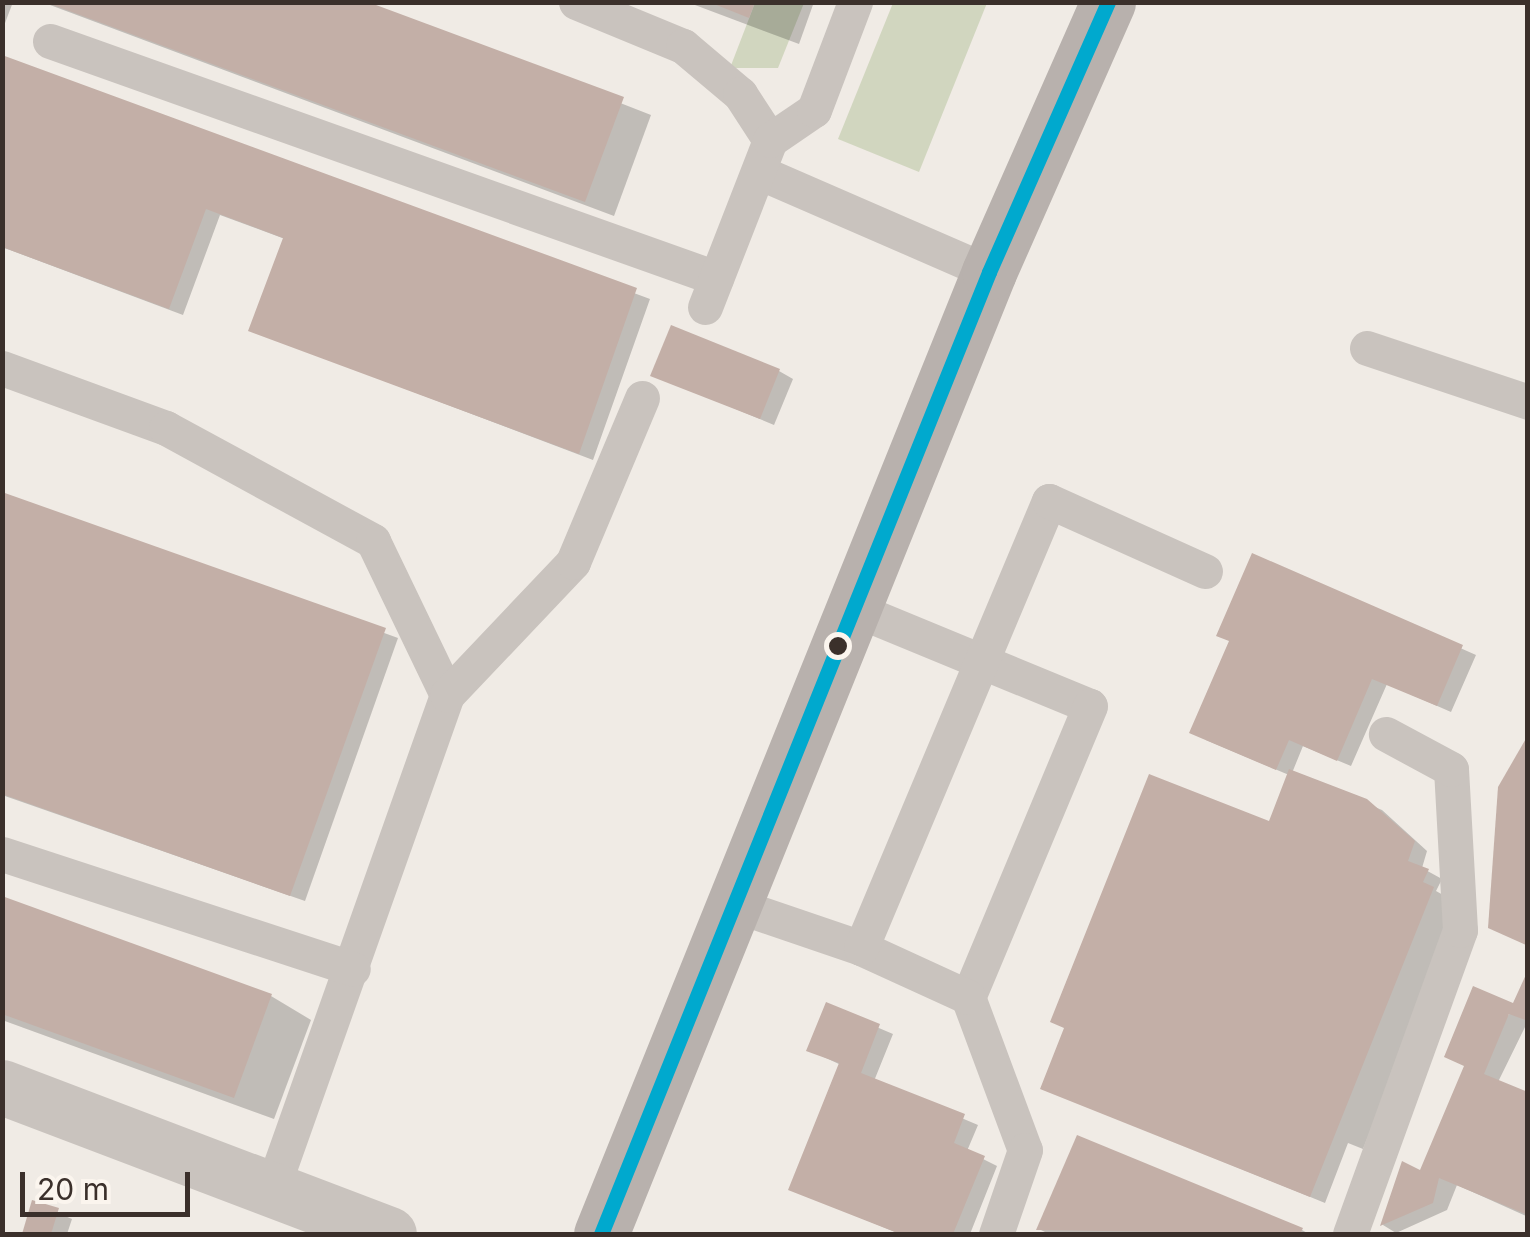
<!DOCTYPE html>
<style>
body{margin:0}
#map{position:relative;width:1530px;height:1237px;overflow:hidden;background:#f0ebe5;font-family:Inter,sans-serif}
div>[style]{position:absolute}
.green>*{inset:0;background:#d1d6bf}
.shadow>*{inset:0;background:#0003}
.building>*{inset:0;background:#c3afa7}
.service>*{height:35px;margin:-17.5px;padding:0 17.5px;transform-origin:17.5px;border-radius:17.5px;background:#c9c3be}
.minor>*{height:55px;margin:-27.5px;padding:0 27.5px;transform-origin:27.5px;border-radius:27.5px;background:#c9c3be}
.primary>*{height:55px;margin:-27.5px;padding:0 27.5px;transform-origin:27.5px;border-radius:27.5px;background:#b8b1ad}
.bus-1>*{height:15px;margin:-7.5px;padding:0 7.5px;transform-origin:7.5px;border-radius:7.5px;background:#00a9ce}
.dots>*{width:28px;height:28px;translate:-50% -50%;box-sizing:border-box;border:5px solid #fbf5ee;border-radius:50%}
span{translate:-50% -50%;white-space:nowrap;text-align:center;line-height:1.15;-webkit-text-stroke:8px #fbf5ee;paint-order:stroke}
.frame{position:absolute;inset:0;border:5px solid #3b302b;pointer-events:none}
.scale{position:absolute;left:20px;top:1172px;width:170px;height:45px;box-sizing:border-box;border:5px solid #3b302b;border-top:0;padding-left:12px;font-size:30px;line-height:35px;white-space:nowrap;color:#3b302b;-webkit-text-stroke:8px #fbf5ee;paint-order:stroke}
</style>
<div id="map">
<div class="green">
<div style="clip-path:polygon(755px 3px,804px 3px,778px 68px,730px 68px)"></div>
<div style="clip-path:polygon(893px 3px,987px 3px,919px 172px,838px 139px)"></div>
</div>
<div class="shadow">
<div style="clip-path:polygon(2px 2px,13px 2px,2px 31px)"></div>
<div style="clip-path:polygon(42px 2px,361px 2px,651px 115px,614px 216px)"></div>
<div style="clip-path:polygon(687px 2px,814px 2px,799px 44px)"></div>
<div style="clip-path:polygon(2px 58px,650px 299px,593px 460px,251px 330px,285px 239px,220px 215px,183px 315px,2px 247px)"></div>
<div style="clip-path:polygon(779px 371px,793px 379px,774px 425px,654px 375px)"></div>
<div style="clip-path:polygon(2px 494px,398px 638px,305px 901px,2px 795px)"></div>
<div style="clip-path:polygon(1253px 556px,1476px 655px,1451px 712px,1387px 684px,1351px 766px,1303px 746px,1292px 773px,1382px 810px,1427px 851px,1422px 868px,1442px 879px,1436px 891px,1461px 905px,1363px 1149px,1348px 1143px,1325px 1203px,1043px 1088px,1280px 829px,1289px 775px,1206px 740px)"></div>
<div style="clip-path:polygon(2px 899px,271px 996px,311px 1020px,274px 1119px,2px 1020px)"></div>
<div style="clip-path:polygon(1528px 976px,1528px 1021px,1498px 1082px,1528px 1095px,1528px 1217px,1457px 1185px,1447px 1210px,1396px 1233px,1383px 1225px,1403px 1165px,1421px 1173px,1467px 1066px,1515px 1007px)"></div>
<div style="clip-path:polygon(827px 1006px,893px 1034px,874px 1081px,978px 1125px,967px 1151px,997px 1166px,970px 1234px,900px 1234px,791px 1189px,841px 1065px,809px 1050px)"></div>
<div style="clip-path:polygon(34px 1203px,72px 1219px,67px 1234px,25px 1234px)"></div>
<div style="clip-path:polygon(1039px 1229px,1302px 1230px,1309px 1234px,1049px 1234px)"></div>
</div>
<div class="building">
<div style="clip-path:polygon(45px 2px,368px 2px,624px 97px,585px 202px)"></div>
<div style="clip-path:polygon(709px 2px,755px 2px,749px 18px)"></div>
<div style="clip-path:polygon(2px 55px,637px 288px,579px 454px,248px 331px,283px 238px,206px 209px,169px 309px,2px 247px)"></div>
<div style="clip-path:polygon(671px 325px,780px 369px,760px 419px,650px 376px)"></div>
<div style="clip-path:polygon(2px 492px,386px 628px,290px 896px,2px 794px)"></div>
<div style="clip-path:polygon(1252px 553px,1463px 645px,1437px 706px,1372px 679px,1337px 761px,1289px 740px,1276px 770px,1189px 733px,1229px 641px,1216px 636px)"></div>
<div style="clip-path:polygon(1528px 735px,1528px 946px,1488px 928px,1498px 787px)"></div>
<div style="clip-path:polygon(1289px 769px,1367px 799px,1415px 841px,1408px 861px,1429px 869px,1423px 882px,1434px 887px,1310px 1197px,1040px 1089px,1064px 1028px,1050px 1022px,1149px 774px,1269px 821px)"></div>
<div style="clip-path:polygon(2px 896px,272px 994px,234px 1098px,2px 1014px)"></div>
<div style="clip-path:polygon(1528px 970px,1528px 1021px,1509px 1014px,1484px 1074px,1528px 1092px,1528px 1215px,1439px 1178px,1433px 1203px,1380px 1226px,1402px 1161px,1420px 1170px,1464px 1066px,1444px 1057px,1473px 986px,1513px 1003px)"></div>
<div style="clip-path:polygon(826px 1002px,880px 1024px,861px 1073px,965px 1114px,954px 1143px,985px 1156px,953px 1234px,900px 1234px,788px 1190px,839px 1063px,806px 1051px)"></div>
<div style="clip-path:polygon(1077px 1135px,1303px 1228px,1300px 1234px,1036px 1230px)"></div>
<div style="clip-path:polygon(32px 1200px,59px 1208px,51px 1234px,22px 1234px)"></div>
</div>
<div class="service">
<div style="left:576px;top:2px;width:116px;rotate:22.4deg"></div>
<div style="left:683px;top:46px;width:75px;rotate:40.1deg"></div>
<div style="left:740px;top:94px;width:55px;rotate:56.9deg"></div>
<div style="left:50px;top:41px;width:707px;rotate:19.59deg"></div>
<div style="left:759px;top:172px;width:251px;rotate:23.5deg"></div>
<div style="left:705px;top:307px;width:179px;rotate:-68.7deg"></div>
<div style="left:770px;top:140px;width:53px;rotate:-34.3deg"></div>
<div style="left:814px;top:110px;width:116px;rotate:-69.2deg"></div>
<div style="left:1367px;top:348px;width:170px;rotate:18.5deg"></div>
<div style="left:2px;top:368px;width:175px;rotate:20.1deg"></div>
<div style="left:166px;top:428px;width:236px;rotate:28.6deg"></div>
<div style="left:373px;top:541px;width:171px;rotate:64.3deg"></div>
<div style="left:447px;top:695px;width:521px;rotate:109.51deg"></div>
<div style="left:852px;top:608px;width:257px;rotate:22.4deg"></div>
<div style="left:1090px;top:706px;width:316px;rotate:112.7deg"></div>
<div style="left:968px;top:997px;width:163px;rotate:69.6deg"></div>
<div style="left:1025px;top:1150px;width:89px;rotate:109deg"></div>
<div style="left:447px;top:695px;width:183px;rotate:-46.5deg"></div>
<div style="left:573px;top:562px;width:178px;rotate:-67.2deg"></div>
<div style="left:2px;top:854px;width:369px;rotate:18.1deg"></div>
<div style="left:735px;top:905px;width:133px;rotate:18.8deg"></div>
<div style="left:861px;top:948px;width:118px;rotate:24.6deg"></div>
<div style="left:861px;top:948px;width:485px;rotate:-67.2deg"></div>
<div style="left:1049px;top:501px;width:171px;rotate:24.2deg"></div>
<div style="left:1350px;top:1234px;width:323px;rotate:-70.1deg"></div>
<div style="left:1460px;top:930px;width:161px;rotate:-93.2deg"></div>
<div style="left:1451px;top:769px;width:74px;rotate:-151.7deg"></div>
</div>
<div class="minor">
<div style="left:2px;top:1087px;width:414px;rotate:20.8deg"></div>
</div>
<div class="primary">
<div style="left:601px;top:1234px;width:1037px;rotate:-68.03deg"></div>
<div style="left:989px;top:272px;width:295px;rotate:-66.2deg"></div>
</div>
<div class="bus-1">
<div style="left:601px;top:1234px;width:1037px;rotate:-68.03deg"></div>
<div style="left:989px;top:272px;width:295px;rotate:-66.2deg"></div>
</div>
<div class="dots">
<div style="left:838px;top:646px;background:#3b302b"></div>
</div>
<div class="frame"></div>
<div class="scale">20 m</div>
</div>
